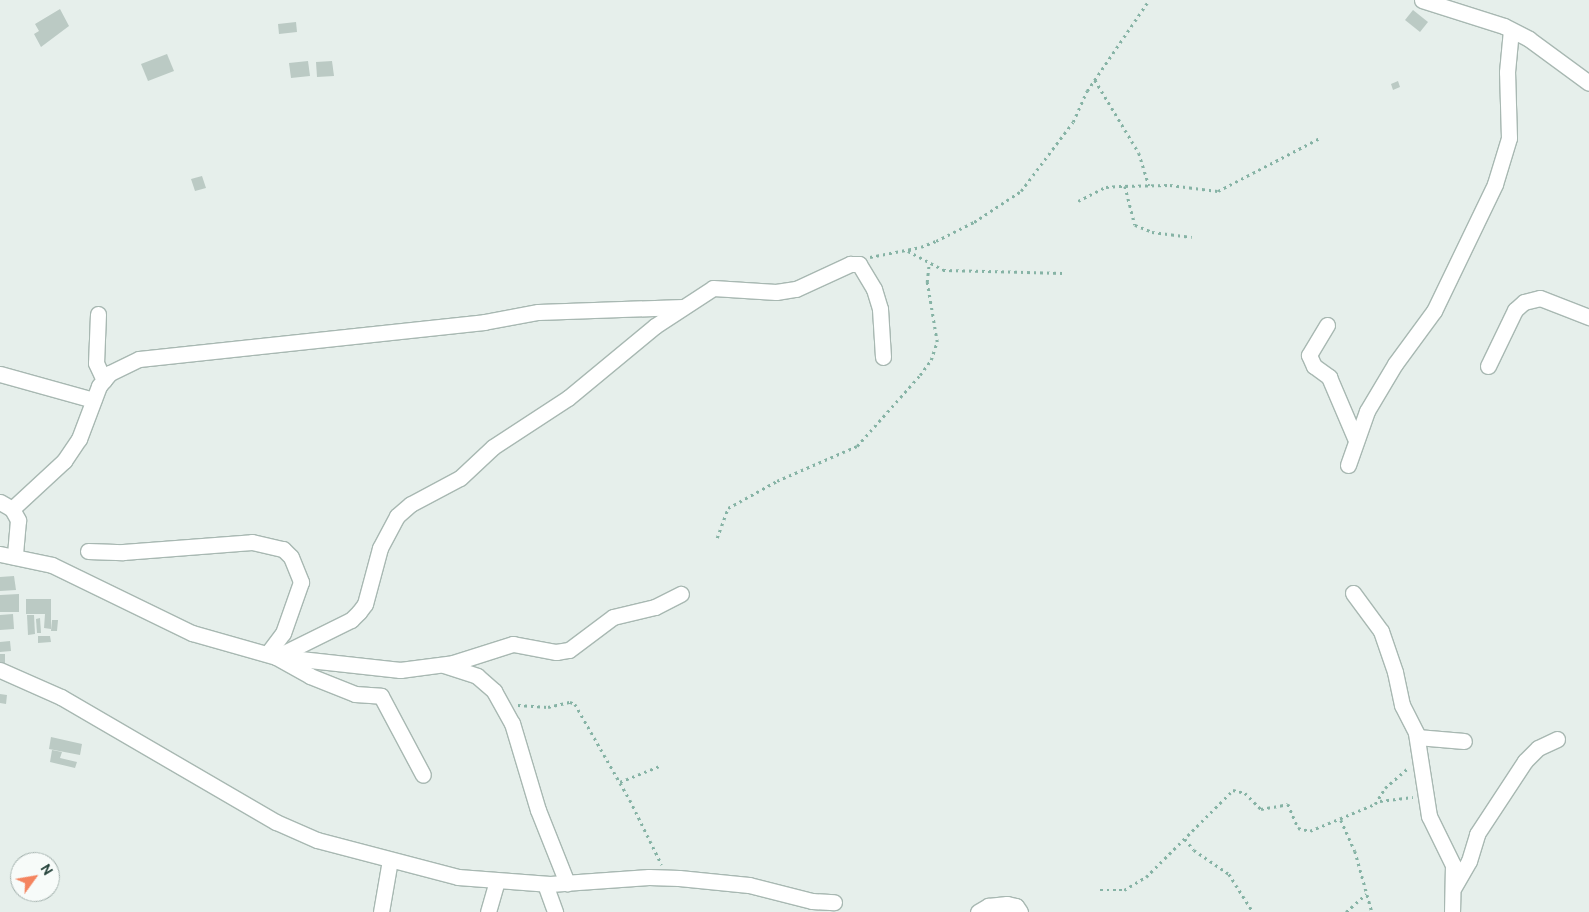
<!DOCTYPE html>
<style>
body{margin:0}
#map{position:relative;width:1589px;height:912px;overflow:hidden;background:#e6efeb;font-family:Cabin,sans-serif}
div>[style]{position:absolute}
.building>*{inset:0;background:#bbcac4}
.path>*{height:2.5px;margin-top:-1.25px;transform-origin:0;background:repeating-linear-gradient(90deg,#86b3a5 0 2.5px,transparent 0 6.5px)}
.roads{filter:drop-shadow(1px 0 #a8b8b2) drop-shadow(-1px 0 #a8b8b2) drop-shadow(0 1px #a8b8b2) drop-shadow(0 -1px #a8b8b2)}
.minor>*{height:15px;margin:-7.5px;padding:0 7.5px;transform-origin:7.5px;border-radius:7.5px;background:#fff}
span{translate:-50% -50%;white-space:nowrap;text-align:center;line-height:1.15;-webkit-text-stroke:4.5px #f7fbf9;paint-order:stroke}
.north{position:absolute;left:10px;top:852px;width:50px;height:50px;box-sizing:border-box;background:#f7fbf9;border:1px solid #a3b1ad;border-radius:50%;rotate:58deg;font-size:14px;font-weight:700;line-height:20px;text-align:center;color:#24423a}
.north::after{content:'';display:block;margin:auto;width:18px;height:22px;background:#f4845f;clip-path:polygon(50% 0,100% 100%,50% 72%,0 100%)}
</style>
<div id="map">
<div class="building">
<div style="clip-path:polygon(60px 9px,69px 26px,41px 47px,34px 34px,39px 31px,35px 24px)"></div>
<div style="clip-path:polygon(1413px 10px,1428px 22px,1420px 32px,1405px 20px)"></div>
<div style="clip-path:polygon(296px 22px,297px 32px,279px 34px,278px 24px)"></div>
<div style="clip-path:polygon(167px 54px,174px 71px,148px 81px,141px 64px)"></div>
<div style="clip-path:polygon(308px 61px,310px 76px,291px 78px,289px 63px)"></div>
<div style="clip-path:polygon(332px 61px,334px 76px,317px 77px,316px 62px)"></div>
<div style="clip-path:polygon(1398px 81px,1400px 87px,1393px 90px,1391px 84px)"></div>
<div style="clip-path:polygon(202px 176px,206px 188px,195px 191px,191px 179px)"></div>
<div style="clip-path:polygon(14px 576px,16px 590px,0 591px,0 577px)"></div>
<div style="clip-path:polygon(19px 594px,19px 612px,0 612px,0 595px)"></div>
<div style="clip-path:polygon(26px 599px,51px 599px,51px 629px,44px 628px,45px 614px,26px 614px)"></div>
<div style="clip-path:polygon(13px 614px,14px 629px,0 630px,0 615px)"></div>
<div style="clip-path:polygon(27px 615px,34px 615px,35px 634px,28px 635px)"></div>
<div style="clip-path:polygon(40px 618px,41px 633px,37px 633px,36px 619px)"></div>
<div style="clip-path:polygon(52px 620px,58px 620px,57px 631px,51px 631px)"></div>
<div style="clip-path:polygon(38px 636px,50px 636px,51px 642px,38px 643px)"></div>
<div style="clip-path:polygon(10px 641px,11px 651px,0 652px,0 642px)"></div>
<div style="clip-path:polygon(0 654px,5px 654px,5px 663px,0 663px)"></div>
<div style="clip-path:polygon(0 694px,7px 695px,6px 704px,0 703px)"></div>
<div style="clip-path:polygon(51px 737px,82px 744px,80px 755px,49px 749px)"></div>
<div style="clip-path:polygon(52px 750px,62px 752px,60px 758px,77px 762px,75px 768px,50px 762px)"></div>
</div>
<div class="path">
<div style="left:1095px;top:80px;width:85px;rotate:58.9deg"></div>
<div style="left:1139px;top:153px;width:34px;rotate:73deg"></div>
<div style="left:1125px;top:186px;width:40px;rotate:75.6deg"></div>
<div style="left:1135px;top:225px;width:18px;rotate:22deg"></div>
<div style="left:1152px;top:232px;width:40px;rotate:7.1deg"></div>
<div style="left:1078px;top:201px;width:31px;rotate:-27deg"></div>
<div style="left:1106px;top:187px;width:13px;rotate:-4deg"></div>
<div style="left:1119px;top:186px;width:51px;rotate:-1.1deg"></div>
<div style="left:1170px;top:185px;width:48px;rotate:7.1deg"></div>
<div style="left:1218px;top:191px;width:115px;rotate:-27.5deg"></div>
<div style="left:908px;top:251px;width:40px;rotate:28deg"></div>
<div style="left:943px;top:270px;width:120px;rotate:1.4deg"></div>
<div style="left:870px;top:257px;width:52px;rotate:-11.1deg"></div>
<div style="left:921px;top:247px;width:16px;rotate:-22deg"></div>
<div style="left:936px;top:241px;width:42px;rotate:-26.6deg"></div>
<div style="left:974px;top:222px;width:56px;rotate:-33.4deg"></div>
<div style="left:1021px;top:191px;width:86px;rotate:-53deg"></div>
<div style="left:1073px;top:122px;width:34px;rotate:-66deg"></div>
<div style="left:1087px;top:91px;width:110px;rotate:-55.7deg"></div>
<div style="left:717px;top:538px;width:32px;rotate:-70deg"></div>
<div style="left:728px;top:508px;width:56px;rotate:-28.9deg"></div>
<div style="left:777px;top:481px;width:87px;rotate:-23.6deg"></div>
<div style="left:857px;top:446px;width:95px;rotate:-48.4deg"></div>
<div style="left:920px;top:375px;width:19px;rotate:-54deg"></div>
<div style="left:931px;top:360px;width:19px;rotate:-72deg"></div>
<div style="left:937px;top:342px;width:61px;rotate:-99.5deg"></div>
<div style="left:927px;top:282px;width:18px;rotate:-84deg"></div>
<div style="left:518px;top:705px;width:30px;rotate:4deg"></div>
<div style="left:548px;top:707px;width:23px;rotate:-13deg"></div>
<div style="left:570px;top:702px;width:5px;rotate:22deg"></div>
<div style="left:575px;top:704px;width:111px;rotate:60.2deg"></div>
<div style="left:630px;top:800px;width:72px;rotate:63.8deg"></div>
<div style="left:620px;top:782px;width:45px;rotate:-22deg"></div>
<div style="left:1380px;top:801px;width:33px;rotate:-7deg"></div>
<div style="left:1341px;top:820px;width:34px;rotate:66deg"></div>
<div style="left:1355px;top:851px;width:63px;rotate:74.4deg"></div>
<div style="left:1185px;top:839px;width:14px;rotate:51deg"></div>
<div style="left:1194px;top:850px;width:42px;rotate:34.4deg"></div>
<div style="left:1229px;top:874px;width:45px;rotate:57.7deg"></div>
<div style="left:1100px;top:890px;width:24px"></div>
<div style="left:1124px;top:890px;width:26px;rotate:-31deg"></div>
<div style="left:1146px;top:877px;width:123px;rotate:-45deg"></div>
<div style="left:1233px;top:790px;width:12px;rotate:14deg"></div>
<div style="left:1245px;top:793px;width:23px;rotate:45deg"></div>
<div style="left:1261px;top:809px;width:27px;rotate:-10deg"></div>
<div style="left:1288px;top:804px;width:26px;rotate:67deg"></div>
<div style="left:1298px;top:828px;width:12px;rotate:14deg"></div>
<div style="left:1310px;top:831px;width:70px;rotate:-22.6deg"></div>
<div style="left:1375px;top:804px;width:19px;rotate:-58deg"></div>
<div style="left:1385px;top:788px;width:30px;rotate:-41deg"></div>
<div style="left:1346px;top:912px;width:27px;rotate:-42deg"></div>
</div>
<div class="roads">
<div class="minor">
<div style="left:1422px;top:0;width:86px;rotate:17.6deg"></div>
<div style="left:1504px;top:26px;width:28px;rotate:27deg"></div>
<div style="left:1529px;top:39px;width:74px;rotate:36.3deg"></div>
<div style="left:98px;top:314px;width:49px;rotate:92.3deg"></div>
<div style="left:96px;top:363px;width:19px;rotate:65deg"></div>
<div style="left:1327px;top:325px;width:35px;rotate:121deg"></div>
<div style="left:1309px;top:355px;width:12px;rotate:66deg"></div>
<div style="left:1314px;top:366px;width:19px;rotate:36deg"></div>
<div style="left:1329px;top:377px;width:66px;rotate:66.9deg"></div>
<div style="left:1488px;top:366px;width:62px;rotate:-64.3deg"></div>
<div style="left:1515px;top:310px;width:12px;rotate:-42deg"></div>
<div style="left:1524px;top:302px;width:16px;rotate:-14deg"></div>
<div style="left:1540px;top:298px;width:53px;rotate:21.2deg"></div>
<div style="left:0;top:374px;width:97px;rotate:15.6deg"></div>
<div style="left:1348px;top:465px;width:57px;rotate:-70.6deg"></div>
<div style="left:1367px;top:411px;width:55px;rotate:-59.2deg"></div>
<div style="left:1395px;top:364px;width:66px;rotate:-53.7deg"></div>
<div style="left:1434px;top:311px;width:141px;rotate:-64.3deg"></div>
<div style="left:1495px;top:184px;width:48px;rotate:-73.1deg"></div>
<div style="left:1509px;top:138px;width:66px;rotate:-91.7deg"></div>
<div style="left:1507px;top:72px;width:42px;rotate:-84.6deg"></div>
<div style="left:0;top:502px;width:14px;rotate:30deg"></div>
<div style="left:12px;top:509px;width:13px;rotate:61deg"></div>
<div style="left:18px;top:520px;width:37px;rotate:95deg"></div>
<div style="left:12px;top:509px;width:71px;rotate:-42.7deg"></div>
<div style="left:64px;top:461px;width:27px;rotate:-56deg"></div>
<div style="left:79px;top:439px;width:57px;rotate:-69.3deg"></div>
<div style="left:99px;top:386px;width:17px;rotate:-50deg"></div>
<div style="left:110px;top:373px;width:32px;rotate:-26deg"></div>
<div style="left:139px;top:359px;width:347px;rotate:-6.1deg"></div>
<div style="left:484px;top:322px;width:55px;rotate:-10.5deg"></div>
<div style="left:538px;top:312px;width:145px;rotate:-2deg"></div>
<div style="left:88px;top:551px;width:35px;rotate:2deg"></div>
<div style="left:123px;top:552px;width:129px;rotate:-4.4deg"></div>
<div style="left:252px;top:542px;width:32px;rotate:13deg"></div>
<div style="left:283px;top:549px;width:11px;rotate:45deg"></div>
<div style="left:291px;top:557px;width:27px;rotate:68deg"></div>
<div style="left:301px;top:582px;width:54px;rotate:109.4deg"></div>
<div style="left:283px;top:633px;width:26px;rotate:127deg"></div>
<div style="left:0;top:554px;width:53px;rotate:11.9deg"></div>
<div style="left:52px;top:565px;width:156px;rotate:25.9deg"></div>
<div style="left:192px;top:633px;width:87px;rotate:15.9deg"></div>
<div style="left:276px;top:657px;width:39px;rotate:29deg"></div>
<div style="left:310px;top:676px;width:48px;rotate:21.8deg"></div>
<div style="left:355px;top:694px;width:26px;rotate:4deg"></div>
<div style="left:381px;top:696px;width:89px;rotate:62deg"></div>
<div style="left:1353px;top:593px;width:47px;rotate:53.6deg"></div>
<div style="left:1381px;top:631px;width:43px;rotate:71.1deg"></div>
<div style="left:1395px;top:672px;width:34px;rotate:78deg"></div>
<div style="left:1402px;top:705px;width:31px;rotate:63deg"></div>
<div style="left:1416px;top:733px;width:84px;rotate:81.1deg"></div>
<div style="left:1429px;top:816px;width:55px;rotate:63.9deg"></div>
<div style="left:1453px;top:865px;width:47px;rotate:91.2deg"></div>
<div style="left:276px;top:657px;width:84px;rotate:-26.3deg"></div>
<div style="left:351px;top:620px;width:11px;rotate:-45deg"></div>
<div style="left:359px;top:612px;width:10px;rotate:-53deg"></div>
<div style="left:365px;top:604px;width:58px;rotate:-75deg"></div>
<div style="left:380px;top:548px;width:36px;rotate:-62deg"></div>
<div style="left:397px;top:516px;width:18px;rotate:-41deg"></div>
<div style="left:411px;top:504px;width:55px;rotate:-28deg"></div>
<div style="left:460px;top:478px;width:45px;rotate:-43.2deg"></div>
<div style="left:493px;top:447px;width:90px;rotate:-33.2deg"></div>
<div style="left:568px;top:398px;width:113px;rotate:-39.6deg"></div>
<div style="left:655px;top:326px;width:69px;rotate:-33.2deg"></div>
<div style="left:713px;top:288px;width:63px;rotate:3.6deg"></div>
<div style="left:776px;top:292px;width:20px;rotate:-9deg"></div>
<div style="left:796px;top:289px;width:60px;rotate:-24.8deg"></div>
<div style="left:850px;top:264px;width:9px"></div>
<div style="left:859px;top:264px;width:29px;rotate:59deg"></div>
<div style="left:874px;top:289px;width:21px;rotate:73deg"></div>
<div style="left:880px;top:309px;width:48px;rotate:86.4deg"></div>
<div style="left:282px;top:657px;width:119px;rotate:6.3deg"></div>
<div style="left:400px;top:670px;width:53px;rotate:-7.5deg"></div>
<div style="left:453px;top:663px;width:63px;rotate:-17.6deg"></div>
<div style="left:513px;top:644px;width:44px;rotate:10.5deg"></div>
<div style="left:556px;top:652px;width:13px;rotate:-9deg"></div>
<div style="left:569px;top:650px;width:55px;rotate:-36.9deg"></div>
<div style="left:613px;top:617px;width:43px;rotate:-13.4deg"></div>
<div style="left:655px;top:607px;width:29px;rotate:-27deg"></div>
<div style="left:444px;top:665px;width:35px;rotate:18deg"></div>
<div style="left:477px;top:676px;width:23px;rotate:41deg"></div>
<div style="left:494px;top:691px;width:37px;rotate:61deg"></div>
<div style="left:512px;top:723px;width:91px;rotate:73.4deg"></div>
<div style="left:538px;top:810px;width:79px;rotate:68.3deg"></div>
<div style="left:0;top:670px;width:67px;rotate:23.9deg"></div>
<div style="left:61px;top:697px;width:249px;rotate:30.2deg"></div>
<div style="left:276px;top:822px;width:45px;rotate:23.7deg"></div>
<div style="left:317px;top:840px;width:146px;rotate:14.7deg"></div>
<div style="left:458px;top:877px;width:92px;rotate:4.4deg"></div>
<div style="left:550px;top:884px;width:99px;rotate:-4deg"></div>
<div style="left:649px;top:877px;width:30px;rotate:2deg"></div>
<div style="left:679px;top:878px;width:70px;rotate:5.7deg"></div>
<div style="left:749px;top:885px;width:65px;rotate:14.3deg"></div>
<div style="left:812px;top:901px;width:22px;rotate:3deg"></div>
<div style="left:1417px;top:737px;width:47px;rotate:4.9deg"></div>
<div style="left:545px;top:884px;width:30px;rotate:70deg"></div>
<div style="left:1454px;top:887px;width:30px;rotate:-60deg"></div>
<div style="left:1469px;top:861px;width:28px;rotate:-73deg"></div>
<div style="left:1477px;top:834px;width:87px;rotate:-56.7deg"></div>
<div style="left:1525px;top:761px;width:18px;rotate:-45deg"></div>
<div style="left:1538px;top:748px;width:21px;rotate:-25deg"></div>
<div style="left:381px;top:912px;width:53px;rotate:-80.2deg"></div>
<div style="left:488px;top:912px;width:32px;rotate:-74deg"></div>
<div style="left:978px;top:912px;width:12px;rotate:-31deg"></div>
<div style="left:988px;top:906px;width:19px;rotate:-6deg"></div>
<div style="left:1007px;top:904px;width:9px;rotate:13deg"></div>
<div style="left:1016px;top:906px;width:7px;rotate:56deg"></div>
</div>
</div>
<div class="north">N</div>
</div>
